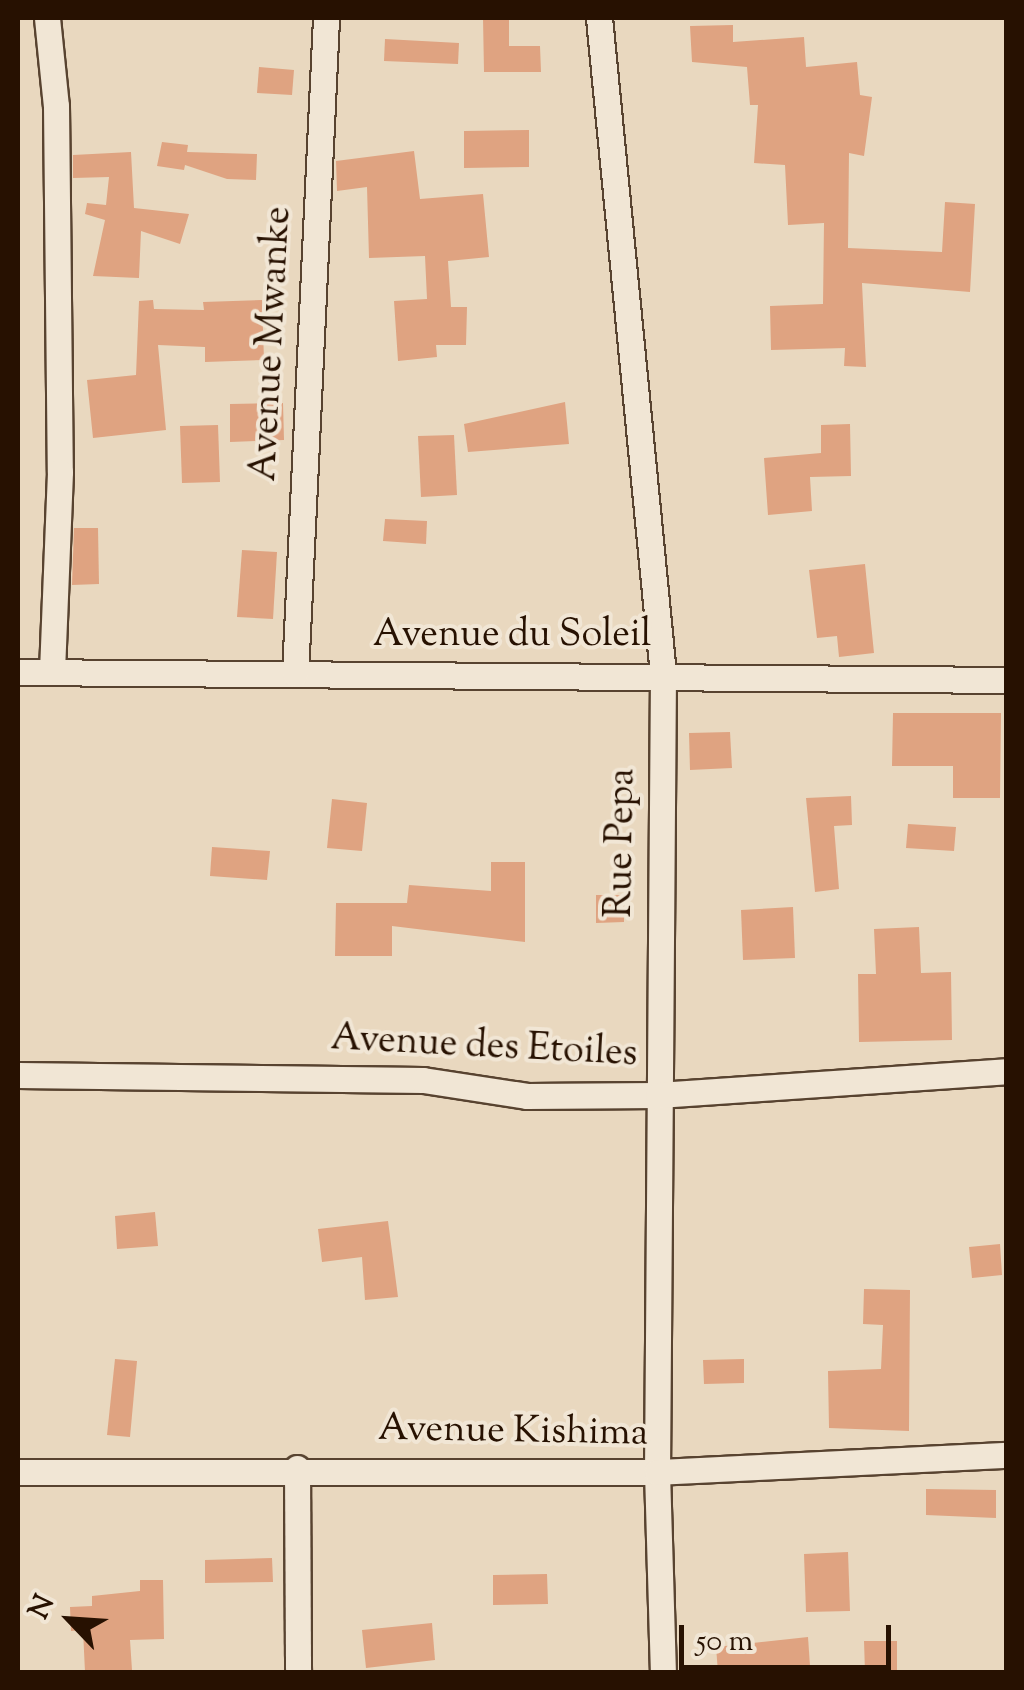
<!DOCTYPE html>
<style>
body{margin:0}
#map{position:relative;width:1024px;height:1690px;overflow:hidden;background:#e9d8bf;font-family:"Sorts Mill Goudy",serif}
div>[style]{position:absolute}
.building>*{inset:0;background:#dfa381}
.roads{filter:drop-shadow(2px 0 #584330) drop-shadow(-2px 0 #584330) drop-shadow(0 2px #584330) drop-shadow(0 -2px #584330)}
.street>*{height:25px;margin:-12.5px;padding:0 12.5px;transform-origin:12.5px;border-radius:12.5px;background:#f1e6d5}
span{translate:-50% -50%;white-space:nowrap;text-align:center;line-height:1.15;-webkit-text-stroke:8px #f1e6d5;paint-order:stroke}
.street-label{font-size:38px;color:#271101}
.frame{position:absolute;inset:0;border:20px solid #271101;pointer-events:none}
.north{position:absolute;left:20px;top:1570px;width:100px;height:100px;-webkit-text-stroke:8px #f1e6d5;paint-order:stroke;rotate:295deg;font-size:28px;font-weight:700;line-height:40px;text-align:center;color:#271101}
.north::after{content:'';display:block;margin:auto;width:35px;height:45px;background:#271101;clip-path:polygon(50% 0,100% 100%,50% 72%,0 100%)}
.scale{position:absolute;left:679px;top:1625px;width:212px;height:45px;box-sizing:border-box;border:5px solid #271101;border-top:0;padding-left:12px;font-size:30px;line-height:35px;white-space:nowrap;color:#271101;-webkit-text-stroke:8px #f1e6d5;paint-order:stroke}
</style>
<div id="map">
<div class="building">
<div style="clip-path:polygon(483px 18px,509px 18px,509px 46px,540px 46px,541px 72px,484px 72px)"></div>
<div style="clip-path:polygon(733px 25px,733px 42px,804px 37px,806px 67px,857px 62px,860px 95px,872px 97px,864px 156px,849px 153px,848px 248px,942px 252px,945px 202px,975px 204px,970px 292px,862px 283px,866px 367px,844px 366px,845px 348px,771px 350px,770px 306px,823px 304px,824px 223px,788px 225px,785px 165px,754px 163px,758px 105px,750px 105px,747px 67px,692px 62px,690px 26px)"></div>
<div style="clip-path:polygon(385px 39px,459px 43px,458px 64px,384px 61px)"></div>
<div style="clip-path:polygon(259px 67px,294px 70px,292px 95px,257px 93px)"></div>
<div style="clip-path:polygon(529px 130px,529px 167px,464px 168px,464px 131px)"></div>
<div style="clip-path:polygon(162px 142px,188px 145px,187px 152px,257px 154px,256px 180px,227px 179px,185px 165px,184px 170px,157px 166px)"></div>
<div style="clip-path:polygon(414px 151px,420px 199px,483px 194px,489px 257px,448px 261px,451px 307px,467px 307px,466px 345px,436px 345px,437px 357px,398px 361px,394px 301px,427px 299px,425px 256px,369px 258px,367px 187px,337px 191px,336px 161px)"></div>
<div style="clip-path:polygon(131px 152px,134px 208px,189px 214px,180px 244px,141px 231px,139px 278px,93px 276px,105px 220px,85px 214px,87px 203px,106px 205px,109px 177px,73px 178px,73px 155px)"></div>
<div style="clip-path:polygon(153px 300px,154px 309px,204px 310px,203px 302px,262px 300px,264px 360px,205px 362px,205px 347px,158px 345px,166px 430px,93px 438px,87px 380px,136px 375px,139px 301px)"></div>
<div style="clip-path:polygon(565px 402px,569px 444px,468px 452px,464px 424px)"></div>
<div style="clip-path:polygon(283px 403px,284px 440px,230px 442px,230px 404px)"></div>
<div style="clip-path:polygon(850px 424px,851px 476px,810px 477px,812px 511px,768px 515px,764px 458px,821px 453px,821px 425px)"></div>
<div style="clip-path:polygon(218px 425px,220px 482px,182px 483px,180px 426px)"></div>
<div style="clip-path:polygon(454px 435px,457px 495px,421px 497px,418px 436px)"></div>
<div style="clip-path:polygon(385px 519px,427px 521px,426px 544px,383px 541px)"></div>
<div style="clip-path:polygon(74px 528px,98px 528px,99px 584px,72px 585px)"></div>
<div style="clip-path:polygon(242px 550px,277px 552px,273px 619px,237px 617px)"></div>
<div style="clip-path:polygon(865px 564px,874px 653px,839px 657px,837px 636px,817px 638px,809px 570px)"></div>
<div style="clip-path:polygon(893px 713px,1001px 713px,1000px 798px,953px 798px,953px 766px,892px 766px)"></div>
<div style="clip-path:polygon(730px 732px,732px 768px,690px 770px,689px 733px)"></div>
<div style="clip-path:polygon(851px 796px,852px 825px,834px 826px,839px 889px,815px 892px,806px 798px)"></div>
<div style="clip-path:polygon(332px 799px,367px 803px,362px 851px,327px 848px)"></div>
<div style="clip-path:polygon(908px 824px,956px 827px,954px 851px,906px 848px)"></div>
<div style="clip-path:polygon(212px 847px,270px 851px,267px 880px,210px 876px)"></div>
<div style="clip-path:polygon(491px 862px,525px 862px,525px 942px,392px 926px,392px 956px,335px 956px,336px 903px,407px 903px,409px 885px,491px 891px)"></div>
<div style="clip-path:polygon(596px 895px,624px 895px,624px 922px,596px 923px)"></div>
<div style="clip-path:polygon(793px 907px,795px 958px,743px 960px,741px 910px)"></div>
<div style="clip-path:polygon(919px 927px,921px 973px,951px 972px,952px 1040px,859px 1042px,858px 974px,876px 974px,874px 929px)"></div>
<div style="clip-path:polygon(155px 1212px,158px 1246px,117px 1249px,115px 1216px)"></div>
<div style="clip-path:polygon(388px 1221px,398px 1297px,365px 1300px,362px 1257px,322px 1262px,318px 1229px)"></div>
<div style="clip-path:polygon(1000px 1244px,1002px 1275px,972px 1278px,969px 1247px)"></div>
<div style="clip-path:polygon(864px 1289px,910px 1290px,909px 1431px,829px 1428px,828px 1371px,881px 1369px,883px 1325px,863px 1324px)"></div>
<div style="clip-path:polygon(115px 1359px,137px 1361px,130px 1437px,107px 1435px)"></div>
<div style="clip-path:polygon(744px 1359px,744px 1383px,704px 1384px,703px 1360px)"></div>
<div style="clip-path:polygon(926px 1489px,996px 1490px,996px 1518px,926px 1515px)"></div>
<div style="clip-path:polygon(848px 1552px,850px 1611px,806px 1612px,804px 1554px)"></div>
<div style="clip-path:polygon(272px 1558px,273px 1582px,205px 1583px,205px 1560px)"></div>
<div style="clip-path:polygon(547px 1574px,548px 1604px,493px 1605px,493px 1575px)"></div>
<div style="clip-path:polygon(140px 1580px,163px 1580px,164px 1639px,130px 1640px,132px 1670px,85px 1672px,83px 1630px,71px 1631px,70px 1607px,92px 1606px,92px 1596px,140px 1591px)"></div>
<div style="clip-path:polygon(432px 1623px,435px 1660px,366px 1668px,362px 1630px)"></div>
<div style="clip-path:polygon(808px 1637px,810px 1666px,718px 1672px,716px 1647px)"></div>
<div style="clip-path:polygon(864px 1641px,897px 1641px,897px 1672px,865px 1672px)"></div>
</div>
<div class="roads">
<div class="street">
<div style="left:47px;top:18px;width:88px;rotate:84.2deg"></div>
<div style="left:56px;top:106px;width:366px;rotate:89.4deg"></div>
<div style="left:60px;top:472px;width:200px;rotate:92.3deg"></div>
<div style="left:599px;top:18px;width:659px;rotate:84.43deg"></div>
<div style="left:663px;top:674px;width:798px;rotate:90.43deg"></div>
<div style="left:657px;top:1472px;width:200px;rotate:88.3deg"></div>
<div style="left:18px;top:672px;width:988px;rotate:0.46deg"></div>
<div style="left:295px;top:674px;width:657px;rotate:-87.29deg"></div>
<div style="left:18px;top:1075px;width:405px;rotate:0.7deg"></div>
<div style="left:423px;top:1080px;width:105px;rotate:8.7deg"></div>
<div style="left:527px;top:1096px;width:131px;rotate:-0.4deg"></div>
<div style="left:658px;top:1095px;width:349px;rotate:-3.9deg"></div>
<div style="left:297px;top:1468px;width:204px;rotate:89.7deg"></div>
<div style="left:18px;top:1472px;width:639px"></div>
<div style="left:657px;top:1472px;width:349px;rotate:-2.8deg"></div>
</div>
</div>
<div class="street-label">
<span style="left:273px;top:344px;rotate:-87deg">Avenue Mwanke</span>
<span style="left:512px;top:637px">Avenue du Soleil</span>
<span style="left:623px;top:843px;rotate:-89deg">Rue Pepa</span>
<span style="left:484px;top:1048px;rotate:3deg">Avenue des Etoiles</span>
<span style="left:513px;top:1433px;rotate:1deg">Avenue Kishima</span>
</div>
<div class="frame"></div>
<div class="north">N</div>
<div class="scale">50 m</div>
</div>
